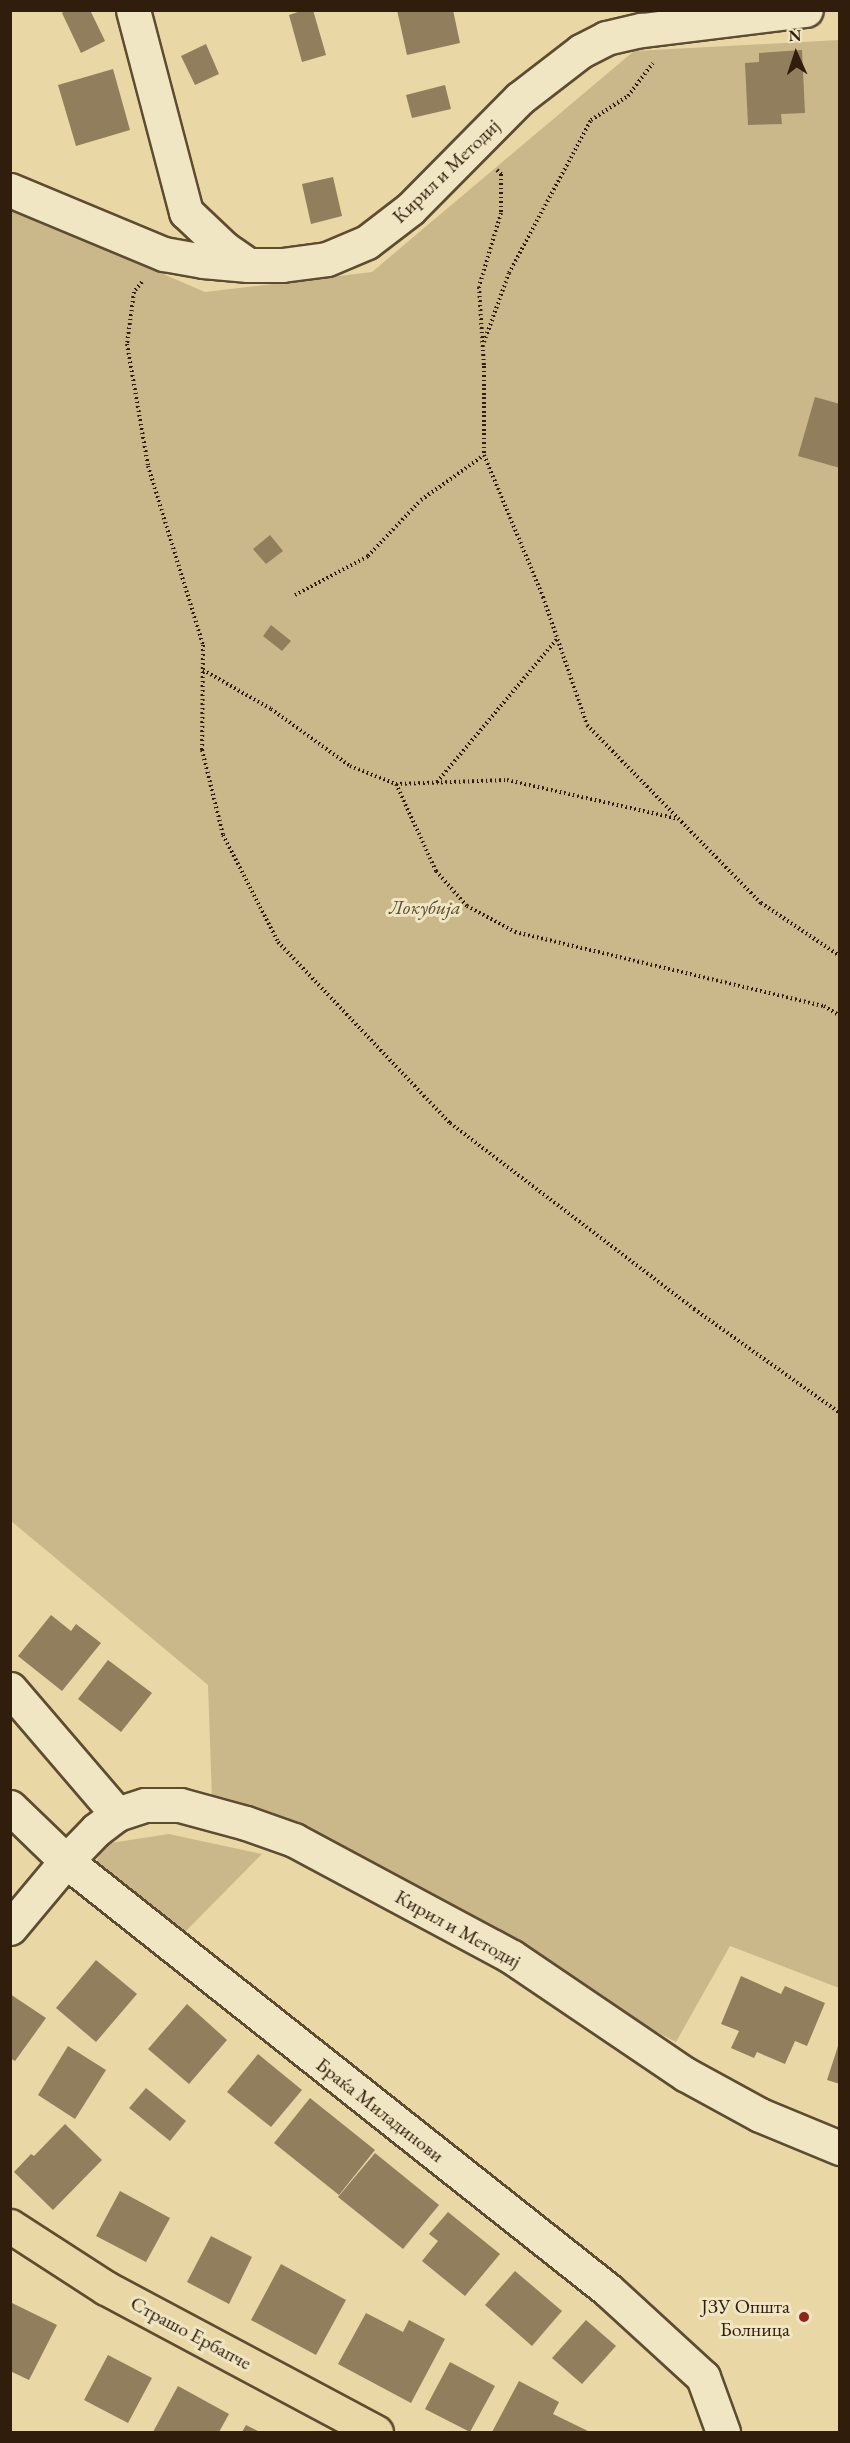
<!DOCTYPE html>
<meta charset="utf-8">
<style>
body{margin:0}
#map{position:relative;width:850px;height:2443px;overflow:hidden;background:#e9d8a5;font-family:"EB Garamond",serif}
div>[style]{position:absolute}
.green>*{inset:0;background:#cab88b}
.building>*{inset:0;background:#907e5c}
.path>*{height:4px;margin-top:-2px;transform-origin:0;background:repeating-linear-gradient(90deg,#301d0c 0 1.5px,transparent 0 4.5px)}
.roads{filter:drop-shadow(2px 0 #5e4c32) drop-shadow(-2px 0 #5e4c32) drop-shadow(0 2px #5e4c32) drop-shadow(0 -2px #5e4c32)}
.minor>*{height:33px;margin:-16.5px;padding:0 16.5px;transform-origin:16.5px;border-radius:16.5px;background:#f1e6c4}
.major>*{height:33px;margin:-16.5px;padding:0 16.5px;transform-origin:16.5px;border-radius:16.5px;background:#e9d8a5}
.dots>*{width:16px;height:16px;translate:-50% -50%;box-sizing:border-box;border:3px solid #f1e6c4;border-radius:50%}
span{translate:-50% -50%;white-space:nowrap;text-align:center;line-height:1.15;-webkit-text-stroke:6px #f1e6c4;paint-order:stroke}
.street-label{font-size:20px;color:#301d0c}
.park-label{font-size:20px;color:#5e4c32;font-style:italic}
.poi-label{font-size:20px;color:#301d0c}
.right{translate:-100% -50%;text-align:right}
.frame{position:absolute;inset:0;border:12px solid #301d0c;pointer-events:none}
.north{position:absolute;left:766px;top:24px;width:60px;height:60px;-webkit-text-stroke:4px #f1e6c4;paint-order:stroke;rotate:357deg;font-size:16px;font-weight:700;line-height:24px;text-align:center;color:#301d0c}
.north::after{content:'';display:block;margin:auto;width:21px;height:27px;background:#301d0c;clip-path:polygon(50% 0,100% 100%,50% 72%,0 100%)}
</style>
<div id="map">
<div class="green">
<div style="clip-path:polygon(839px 40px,839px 1988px,730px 1946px,676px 2042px,212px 1800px,208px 1685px,11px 1521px,10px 208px,205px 292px,372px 272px,634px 51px)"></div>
<div style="clip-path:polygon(169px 1834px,262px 1854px,183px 1934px,95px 1865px,104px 1844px)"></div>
</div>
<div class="building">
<div style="clip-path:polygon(66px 10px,90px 10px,105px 41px,81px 53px,62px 13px)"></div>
<div style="clip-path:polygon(304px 10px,313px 10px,326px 55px,302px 62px,289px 15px)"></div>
<div style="clip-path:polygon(397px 10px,453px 10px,460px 43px,407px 55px)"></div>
<div style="clip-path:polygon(206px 44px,219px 74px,195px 85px,181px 56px)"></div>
<div style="clip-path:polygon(802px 50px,805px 113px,781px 114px,782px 124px,748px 125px,745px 63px,759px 62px,759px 53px)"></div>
<div style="clip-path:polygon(113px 69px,130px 130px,76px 146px,58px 85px)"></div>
<div style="clip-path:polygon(445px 85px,451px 109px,412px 118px,406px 95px)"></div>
<div style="clip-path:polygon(333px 177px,342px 216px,311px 224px,302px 184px)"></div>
<div style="clip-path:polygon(815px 397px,840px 404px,840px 468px,798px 456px)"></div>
<div style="clip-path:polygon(270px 535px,283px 551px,266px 564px,253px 549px)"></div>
<div style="clip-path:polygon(271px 625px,291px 641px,282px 651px,263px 636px)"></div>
<div style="clip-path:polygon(51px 1615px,71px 1631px,76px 1624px,101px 1643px,62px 1691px,18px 1656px)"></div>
<div style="clip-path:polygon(108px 1660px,152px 1693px,121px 1732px,78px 1699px)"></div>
<div style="clip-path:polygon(96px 1960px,137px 1994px,96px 2042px,56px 2008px)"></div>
<div style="clip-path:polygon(741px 1976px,781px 1994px,785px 1986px,825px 2003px,807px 2046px,795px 2041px,785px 2064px,757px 2052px,754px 2058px,731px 2048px,739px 2031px,721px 2024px)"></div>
<div style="clip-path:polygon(10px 1994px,46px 2018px,15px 2061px,10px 2058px)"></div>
<div style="clip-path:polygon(187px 2004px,227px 2040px,189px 2084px,148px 2049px)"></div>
<div style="clip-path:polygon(839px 2043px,840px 2043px,840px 2084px,827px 2080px)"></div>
<div style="clip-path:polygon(68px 2046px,106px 2070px,75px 2119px,38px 2095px)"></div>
<div style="clip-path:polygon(258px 2054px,302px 2090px,271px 2127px,227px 2092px)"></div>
<div style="clip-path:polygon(146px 2088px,186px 2121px,170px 2141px,129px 2108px)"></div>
<div style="clip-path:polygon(310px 2098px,375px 2150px,339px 2195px,274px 2143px)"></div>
<div style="clip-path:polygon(65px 2124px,102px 2160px,53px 2210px,14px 2172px,31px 2154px,34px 2156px)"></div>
<div style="clip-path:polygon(375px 2153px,439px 2205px,403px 2249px,338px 2197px)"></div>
<div style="clip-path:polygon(120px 2191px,170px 2218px,146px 2262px,96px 2236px)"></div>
<div style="clip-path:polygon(448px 2212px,500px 2254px,465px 2296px,422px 2261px,438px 2241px,429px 2234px)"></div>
<div style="clip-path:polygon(211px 2236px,252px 2257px,229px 2304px,187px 2282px)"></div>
<div style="clip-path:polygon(281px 2264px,346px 2300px,316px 2355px,251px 2320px)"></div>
<div style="clip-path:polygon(515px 2271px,562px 2311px,532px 2346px,485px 2305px)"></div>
<div style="clip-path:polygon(10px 2302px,57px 2325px,29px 2380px,10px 2371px)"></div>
<div style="clip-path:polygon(366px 2313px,403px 2332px,409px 2320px,445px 2339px,411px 2403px,338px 2364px)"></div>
<div style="clip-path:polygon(586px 2320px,616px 2346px,582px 2384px,552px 2358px)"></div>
<div style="clip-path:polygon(108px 2355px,152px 2378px,128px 2423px,84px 2400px)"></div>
<div style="clip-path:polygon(450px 2362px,495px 2386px,470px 2432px,425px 2409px)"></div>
<div style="clip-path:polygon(519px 2381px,559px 2402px,553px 2414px,590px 2432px,492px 2432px)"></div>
<div style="clip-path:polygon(178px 2386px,229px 2414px,219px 2432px,153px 2432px)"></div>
<div style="clip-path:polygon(246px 2425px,260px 2432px,242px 2432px)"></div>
</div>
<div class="path">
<div style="left:497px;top:170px;width:6px;rotate:45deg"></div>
<div style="left:501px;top:174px;width:39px;rotate:90deg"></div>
<div style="left:501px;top:213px;width:77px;rotate:106.6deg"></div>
<div style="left:479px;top:287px;width:79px;rotate:86.4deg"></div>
<div style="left:484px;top:366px;width:89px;rotate:90deg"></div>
<div style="left:484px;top:455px;width:154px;rotate:67.4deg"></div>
<div style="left:543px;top:597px;width:135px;rotate:71deg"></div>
<div style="left:587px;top:725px;width:249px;rotate:45.7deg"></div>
<div style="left:761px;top:903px;width:95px;rotate:33.9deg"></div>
<div style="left:142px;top:282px;width:13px;rotate:129deg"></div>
<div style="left:134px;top:292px;width:52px;rotate:97.7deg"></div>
<div style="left:127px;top:344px;width:124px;rotate:80.2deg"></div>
<div style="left:148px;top:466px;width:187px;rotate:72.9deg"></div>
<div style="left:203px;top:645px;width:105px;rotate:90.5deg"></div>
<div style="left:202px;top:750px;width:88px;rotate:76.1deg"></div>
<div style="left:223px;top:835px;width:120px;rotate:62.8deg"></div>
<div style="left:278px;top:942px;width:250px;rotate:46.5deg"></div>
<div style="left:450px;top:1123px;width:307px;rotate:37.3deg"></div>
<div style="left:694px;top:1309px;width:179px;rotate:35.5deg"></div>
<div style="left:484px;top:342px;width:73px;rotate:-70.1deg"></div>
<div style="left:509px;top:273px;width:174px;rotate:-61.8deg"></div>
<div style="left:591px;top:120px;width:44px;rotate:-33deg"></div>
<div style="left:628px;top:96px;width:41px;rotate:-52.9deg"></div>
<div style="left:295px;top:595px;width:83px;rotate:-28.1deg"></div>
<div style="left:368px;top:556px;width:77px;rotate:-46.6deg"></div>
<div style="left:421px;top:500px;width:77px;rotate:-35.5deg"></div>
<div style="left:203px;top:670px;width:78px;rotate:29.8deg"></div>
<div style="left:271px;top:709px;width:97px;rotate:35.8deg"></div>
<div style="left:350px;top:766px;width:49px;rotate:21.4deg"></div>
<div style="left:396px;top:784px;width:96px;rotate:65.3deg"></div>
<div style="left:436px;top:871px;width:47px;rotate:48.5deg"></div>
<div style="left:467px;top:906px;width:55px;rotate:28.4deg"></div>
<div style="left:515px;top:932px;width:318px;rotate:13.5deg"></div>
<div style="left:824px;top:1006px;width:19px;rotate:32deg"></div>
<div style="left:437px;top:782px;width:187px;rotate:-50deg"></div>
<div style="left:396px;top:784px;width:111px;rotate:-2.1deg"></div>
<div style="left:507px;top:780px;width:175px;rotate:12.8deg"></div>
</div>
<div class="roads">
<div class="minor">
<div style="left:133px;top:10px;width:209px;rotate:75.3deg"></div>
<div style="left:186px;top:212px;width:52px;rotate:43.5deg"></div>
<div style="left:224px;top:248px;width:29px;rotate:35deg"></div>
<div style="left:248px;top:265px;width:34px"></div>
<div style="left:282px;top:265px;width:45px;rotate:-7.6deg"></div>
<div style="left:327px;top:259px;width:43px;rotate:-23deg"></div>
<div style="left:367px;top:242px;width:54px;rotate:-37.5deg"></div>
<div style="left:410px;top:209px;width:156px;rotate:-45.3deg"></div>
<div style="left:520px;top:98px;width:77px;rotate:-37.6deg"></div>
<div style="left:581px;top:51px;width:28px;rotate:-27deg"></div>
<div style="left:606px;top:38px;width:37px;rotate:-13deg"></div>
<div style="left:642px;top:30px;width:165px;rotate:-7deg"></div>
<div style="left:10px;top:190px;width:167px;rotate:22.6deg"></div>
<div style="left:164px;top:254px;width:40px;rotate:10deg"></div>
<div style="left:203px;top:261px;width:45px;rotate:5.1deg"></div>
<div style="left:10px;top:1689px;width:165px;rotate:49.4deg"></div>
<div style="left:10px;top:1807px;width:78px;rotate:44deg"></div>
<div style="left:66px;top:1861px;width:691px;rotate:38.36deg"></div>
<div style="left:608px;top:2290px;width:129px;rotate:42.5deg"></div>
<div style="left:703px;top:2377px;width:59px;rotate:70deg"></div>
<div style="left:10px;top:1928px;width:87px;rotate:-50.1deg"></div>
<div style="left:66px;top:1861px;width:43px;rotate:-45.9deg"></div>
<div style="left:96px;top:1830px;width:26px;rotate:-37deg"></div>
<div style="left:117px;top:1814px;width:29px;rotate:-18deg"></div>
<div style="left:145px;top:1805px;width:35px"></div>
<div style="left:180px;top:1805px;width:68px;rotate:15.3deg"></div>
<div style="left:246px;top:1823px;width:51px;rotate:19.5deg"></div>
<div style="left:294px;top:1840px;width:247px;rotate:28.2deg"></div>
<div style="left:512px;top:1957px;width:209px;rotate:34.1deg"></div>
<div style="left:685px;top:2074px;width:85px;rotate:28.7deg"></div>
<div style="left:760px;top:2115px;width:87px;rotate:22.4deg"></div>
</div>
<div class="major">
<div style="left:10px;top:2226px;width:114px;rotate:32.9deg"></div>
<div style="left:106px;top:2288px;width:306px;rotate:28.1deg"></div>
</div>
</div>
<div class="dots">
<div style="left:804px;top:2317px;background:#8f2418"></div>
</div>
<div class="street-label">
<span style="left:446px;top:171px;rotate:-44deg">Кирил и Методиј</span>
<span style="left:458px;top:1929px;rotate:29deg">Кирил и Методиј</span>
<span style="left:380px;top:2110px;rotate:38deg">Браќа Миладинови</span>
<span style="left:191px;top:2333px;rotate:28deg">Страшо Ербапче</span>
</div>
<div class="park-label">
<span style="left:425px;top:907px">Локубија</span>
</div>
<div class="poi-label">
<span class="right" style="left:790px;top:2318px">ЈЗУ Општа<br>Болница</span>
</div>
<div class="frame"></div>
<div class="north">N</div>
</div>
